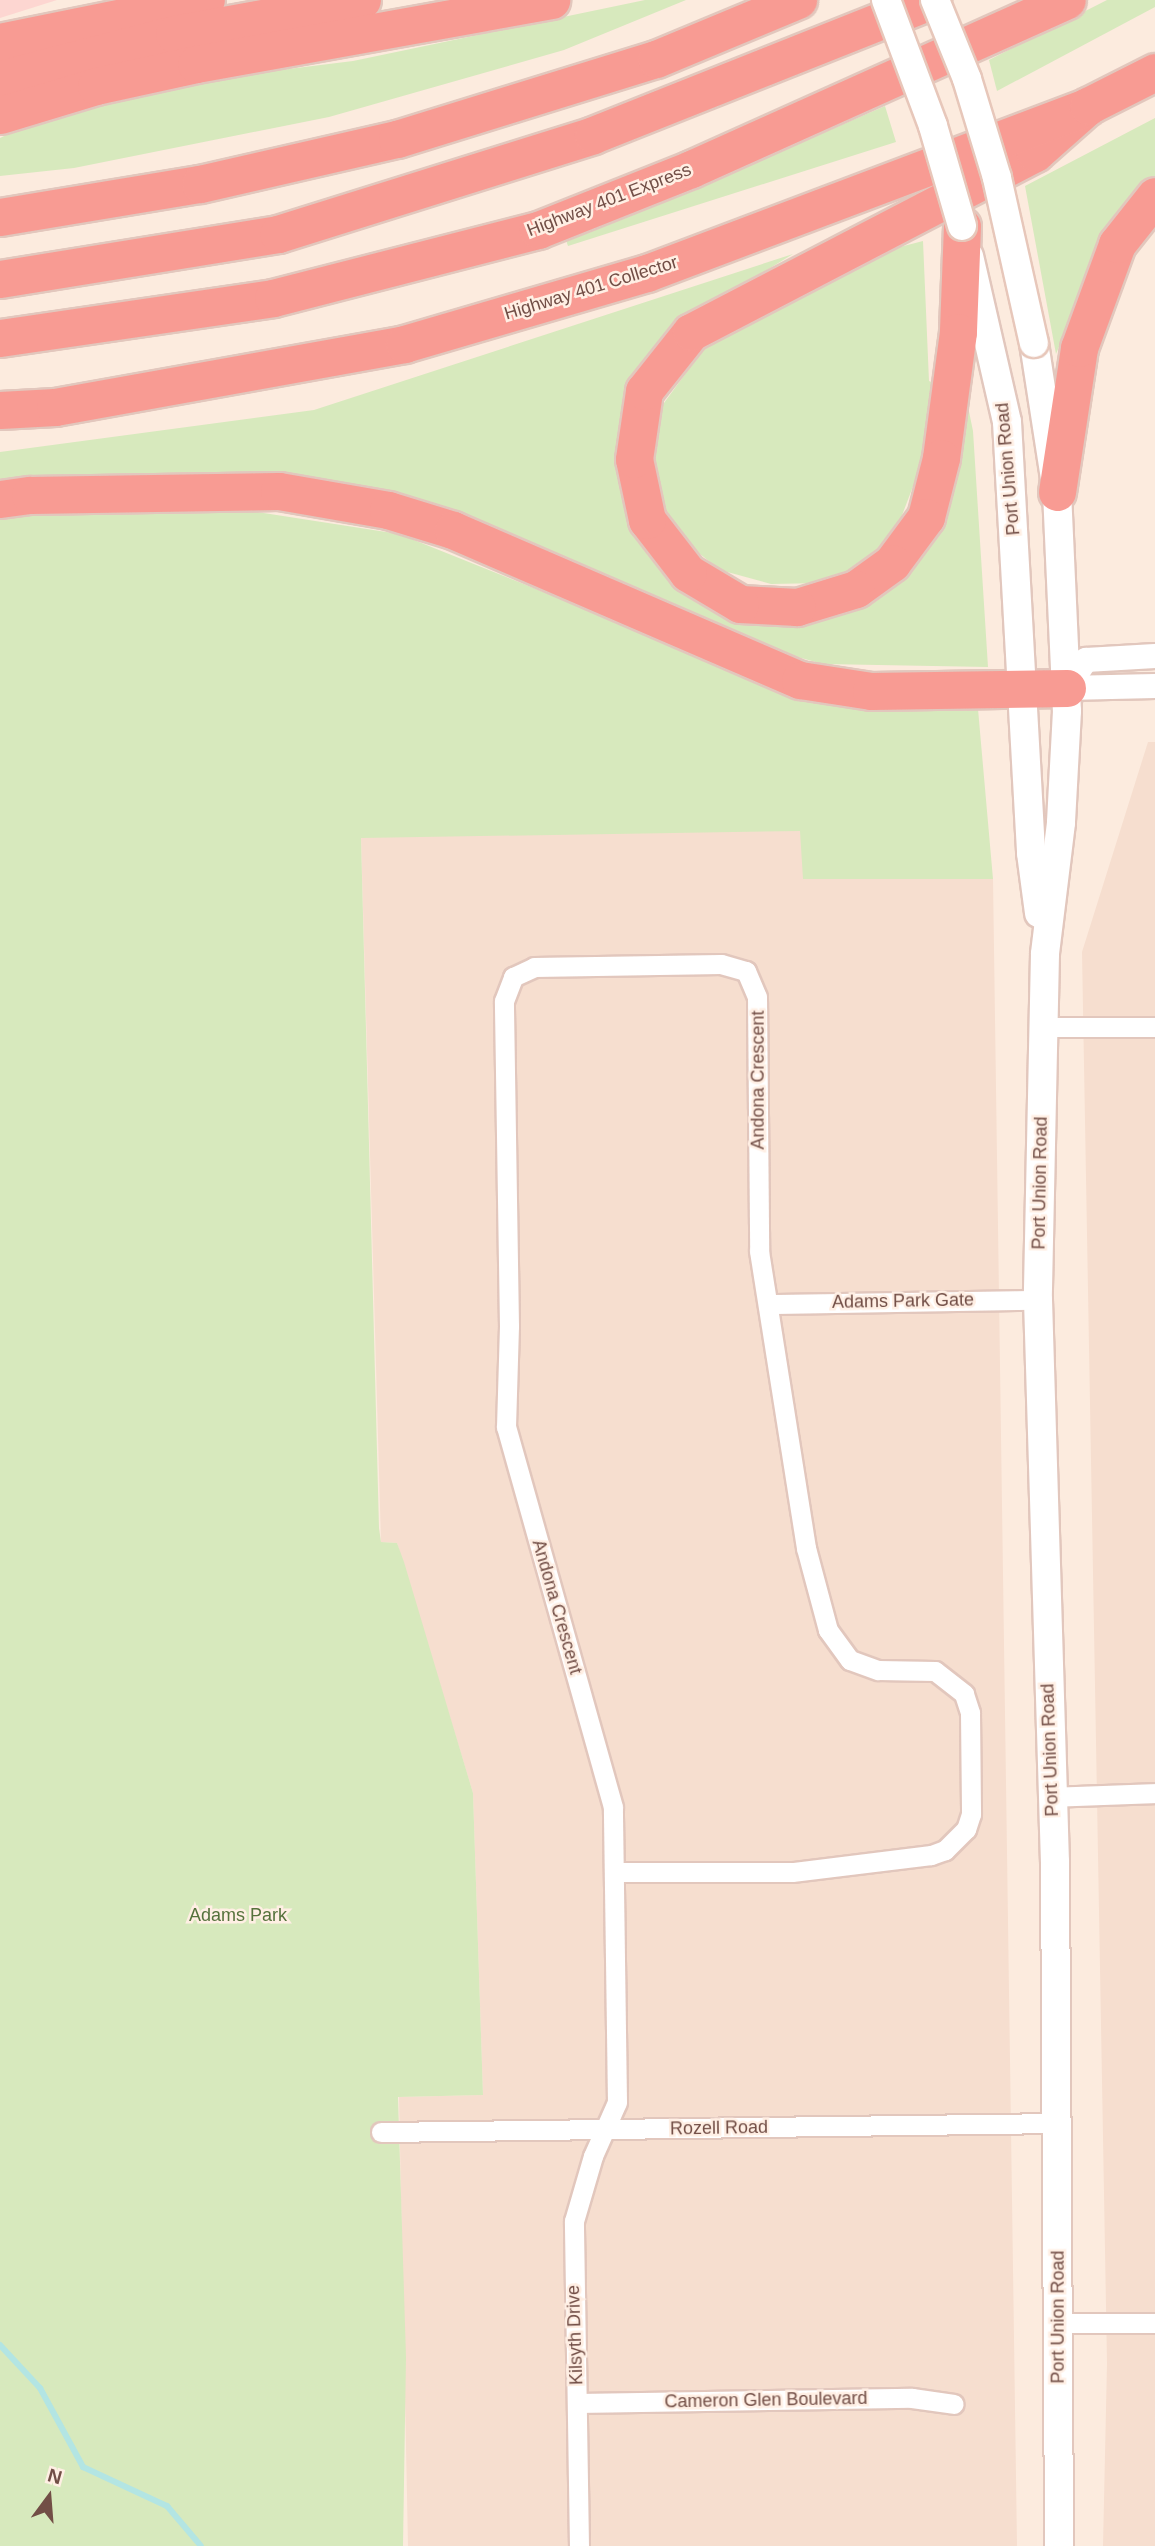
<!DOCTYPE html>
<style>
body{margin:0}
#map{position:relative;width:1155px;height:2546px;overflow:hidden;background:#fcebde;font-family:Helvetica,sans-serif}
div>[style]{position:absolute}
.residential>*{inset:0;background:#f6decf}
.commercial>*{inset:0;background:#fdd6d1}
.green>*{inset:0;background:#d7e9bd}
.stream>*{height:6px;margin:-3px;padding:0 3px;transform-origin:3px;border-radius:3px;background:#b3e5e3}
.roads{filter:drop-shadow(2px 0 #e2c7bd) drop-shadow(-2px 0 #e2c7bd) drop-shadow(0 2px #e2c7bd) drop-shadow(0 -2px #e2c7bd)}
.minor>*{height:19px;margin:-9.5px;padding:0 9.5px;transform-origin:9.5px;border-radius:9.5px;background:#fff}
.tertiary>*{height:24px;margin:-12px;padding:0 12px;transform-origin:12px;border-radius:12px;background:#fff}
.secondary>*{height:28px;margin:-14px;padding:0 14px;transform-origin:14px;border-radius:14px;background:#fff}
.motorway>*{height:37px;margin:-18.5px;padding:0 18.5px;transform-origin:18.5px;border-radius:18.5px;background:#f89b93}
.bridges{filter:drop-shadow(2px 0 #e7c7ba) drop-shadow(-2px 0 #e7c7ba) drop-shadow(0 2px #e7c7ba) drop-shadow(0 -2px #e7c7ba)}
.secondary-bridge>*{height:28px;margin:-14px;padding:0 14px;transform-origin:14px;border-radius:14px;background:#fff}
span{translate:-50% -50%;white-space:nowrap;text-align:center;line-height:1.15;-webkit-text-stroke:5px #ffefe4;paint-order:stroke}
.street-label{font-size:18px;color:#724e46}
.park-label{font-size:18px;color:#56723c}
.north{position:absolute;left:14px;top:2462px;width:70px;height:70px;-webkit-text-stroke:5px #ffefe4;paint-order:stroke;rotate:16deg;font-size:19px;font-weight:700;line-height:28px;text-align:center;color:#724e46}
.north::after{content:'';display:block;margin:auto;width:24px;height:32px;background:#724e46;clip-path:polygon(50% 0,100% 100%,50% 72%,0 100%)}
</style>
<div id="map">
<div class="residential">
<div style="clip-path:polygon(1148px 742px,1155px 742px,1155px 2546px,1103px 2546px,1107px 2363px,1082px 952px)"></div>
<div style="clip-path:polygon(801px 828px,805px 879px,993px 879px,1017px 2546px,408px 2546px,399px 2097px,483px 2095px,473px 1793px,397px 1543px,381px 1542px,361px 837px)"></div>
</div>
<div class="commercial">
<div style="clip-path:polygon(0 0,57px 0,0 18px)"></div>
</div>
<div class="green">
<div style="clip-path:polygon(645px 0,686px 0,564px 50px,329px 117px,74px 168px,0 176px,0 138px,46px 116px,183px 82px,353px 61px)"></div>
<div style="clip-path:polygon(1107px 0,1155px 0,1155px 7px,997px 91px,989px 60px)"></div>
<div style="clip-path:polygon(885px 106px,896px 142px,568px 246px,565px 237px,690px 191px)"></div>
<div style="clip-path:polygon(1155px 118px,1155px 176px,1102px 242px,1056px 354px,1025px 186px)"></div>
<div style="clip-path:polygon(923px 241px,929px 381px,936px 384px,928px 447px,896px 531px,861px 565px,823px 583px,771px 584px,720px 570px,680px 538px,659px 505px,648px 447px,664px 403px,702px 351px,731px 327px,869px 255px)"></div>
<div style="clip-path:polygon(793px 254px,715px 302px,667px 344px,626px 502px,663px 571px,735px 616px,871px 598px,965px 392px,973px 431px,988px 667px,823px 664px,757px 646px,280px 477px,51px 475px,0 483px,0 452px,314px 410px)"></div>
<div style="clip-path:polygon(219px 506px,399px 534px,786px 689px,978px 709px,993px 879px,803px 879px,800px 831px,361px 838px,379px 1528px,381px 1542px,397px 1543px,404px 1562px,473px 1793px,483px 2095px,398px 2097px,406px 2357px,403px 2546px,0 2546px,0 515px,37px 508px)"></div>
</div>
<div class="stream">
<div style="left:0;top:2345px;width:59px;rotate:47.1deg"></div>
<div style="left:40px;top:2388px;width:90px;rotate:61.4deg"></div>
<div style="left:83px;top:2467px;width:93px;rotate:24.9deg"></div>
<div style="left:167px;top:2506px;width:52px;rotate:49.6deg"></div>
</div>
<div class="roads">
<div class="minor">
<div style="left:1043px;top:1027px;width:112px"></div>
<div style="left:769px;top:1304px;width:269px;rotate:-0.9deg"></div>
<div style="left:1051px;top:1797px;width:104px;rotate:-2.2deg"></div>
<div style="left:381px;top:2132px;width:676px;rotate:-0.76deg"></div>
<div style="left:1058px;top:2323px;width:97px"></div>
<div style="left:577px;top:2403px;width:335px;rotate:-0.9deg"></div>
<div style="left:912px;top:2398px;width:42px;rotate:8.1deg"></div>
<div style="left:579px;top:2546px;width:325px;rotate:-90.9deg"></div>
<div style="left:574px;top:2221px;width:68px;rotate:-73.7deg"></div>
<div style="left:593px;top:2156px;width:59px;rotate:-66deg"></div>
<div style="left:617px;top:2102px;width:295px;rotate:-90.8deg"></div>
<div style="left:613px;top:1807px;width:395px;rotate:-105.7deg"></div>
<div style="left:506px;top:1427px;width:101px;rotate:-88.3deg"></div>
<div style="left:509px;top:1326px;width:325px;rotate:-90.9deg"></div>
<div style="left:504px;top:1001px;width:26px;rotate:-69deg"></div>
<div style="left:513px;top:977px;width:23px;rotate:-25deg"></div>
<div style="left:534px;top:967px;width:187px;rotate:-0.9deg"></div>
<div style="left:721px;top:964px;width:26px;rotate:16deg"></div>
<div style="left:746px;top:971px;width:28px;rotate:67deg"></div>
<div style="left:757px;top:997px;width:254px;rotate:89.5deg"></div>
<div style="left:759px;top:1251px;width:301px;rotate:81deg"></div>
<div style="left:806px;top:1548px;width:85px;rotate:75deg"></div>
<div style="left:828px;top:1630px;width:37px;rotate:54deg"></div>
<div style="left:850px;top:1660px;width:30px;rotate:20deg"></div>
<div style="left:878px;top:1670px;width:57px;rotate:1deg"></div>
<div style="left:935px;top:1671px;width:37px;rotate:38deg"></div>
<div style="left:964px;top:1694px;width:20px;rotate:72deg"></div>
<div style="left:970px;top:1713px;width:101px;rotate:89.4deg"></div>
<div style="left:971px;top:1814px;width:16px;rotate:108deg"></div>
<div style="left:966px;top:1829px;width:30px;rotate:135deg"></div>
<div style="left:945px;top:1850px;width:15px;rotate:160deg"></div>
<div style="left:931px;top:1855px;width:140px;rotate:173deg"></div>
<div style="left:792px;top:1872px;width:177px;rotate:180deg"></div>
</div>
<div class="tertiary">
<div style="left:1067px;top:688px;width:34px;rotate:-56deg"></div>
<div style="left:1086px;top:660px;width:69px;rotate:-3.3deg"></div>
<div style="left:1067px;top:688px;width:88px;rotate:-1.3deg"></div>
</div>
<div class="secondary">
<div style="left:969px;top:256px;width:170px;rotate:77.1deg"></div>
<div style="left:1007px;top:422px;width:432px;rotate:86.8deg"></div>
<div style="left:1031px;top:853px;width:61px;rotate:82.4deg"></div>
<div style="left:1034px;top:343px;width:151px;rotate:81.2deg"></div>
<div style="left:1057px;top:492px;width:219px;rotate:87.4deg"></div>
<div style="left:1067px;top:711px;width:112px;rotate:93.1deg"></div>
<div style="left:1061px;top:823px;width:132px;rotate:97deg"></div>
<div style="left:1045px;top:954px;width:346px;rotate:91.2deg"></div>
<div style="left:1038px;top:1300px;width:562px;rotate:88.27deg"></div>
<div style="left:1055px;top:1862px;width:684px;rotate:89.66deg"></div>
</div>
<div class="motorway">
<div style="left:0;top:42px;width:210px;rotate:-11.5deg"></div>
<div style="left:0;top:79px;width:180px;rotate:-14.5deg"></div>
<div style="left:174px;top:34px;width:191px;rotate:-10.3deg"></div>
<div style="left:0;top:115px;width:100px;rotate:-16.8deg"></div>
<div style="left:96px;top:86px;width:102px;rotate:-12.4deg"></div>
<div style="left:196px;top:64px;width:361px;rotate:-10.2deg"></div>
<div style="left:0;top:217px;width:203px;rotate:-9.4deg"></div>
<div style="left:200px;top:184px;width:202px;rotate:-12.9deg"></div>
<div style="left:397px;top:139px;width:271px;rotate:-17.2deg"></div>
<div style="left:656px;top:59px;width:154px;rotate:-22.6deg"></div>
<div style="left:962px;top:226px;width:106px;rotate:92.2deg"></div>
<div style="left:958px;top:332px;width:127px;rotate:97.7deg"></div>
<div style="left:941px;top:458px;width:61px;rotate:104.3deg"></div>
<div style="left:926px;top:517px;width:57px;rotate:126.5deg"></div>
<div style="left:892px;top:563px;width:44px;rotate:144.2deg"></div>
<div style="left:856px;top:589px;width:62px;rotate:163deg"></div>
<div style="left:797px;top:607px;width:57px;rotate:-177deg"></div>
<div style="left:740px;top:604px;width:61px;rotate:-149.2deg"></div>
<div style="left:688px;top:573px;width:67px;rotate:-127.7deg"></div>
<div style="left:647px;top:520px;width:62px;rotate:-102deg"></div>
<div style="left:634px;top:459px;width:69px;rotate:-81.6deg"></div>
<div style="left:644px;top:391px;width:75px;rotate:-51.5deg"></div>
<div style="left:691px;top:332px;width:388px;rotate:-27.5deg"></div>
<div style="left:1035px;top:153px;width:71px;rotate:-41.6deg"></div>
<div style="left:0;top:279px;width:282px;rotate:-9.2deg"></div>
<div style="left:278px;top:234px;width:330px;rotate:-17.4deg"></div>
<div style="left:593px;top:135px;width:365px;rotate:-21.7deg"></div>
<div style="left:0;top:338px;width:276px;rotate:-8.3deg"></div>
<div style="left:273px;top:298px;width:274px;rotate:-14.4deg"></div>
<div style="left:538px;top:230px;width:165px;rotate:-21.7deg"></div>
<div style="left:691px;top:169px;width:412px;rotate:-24.2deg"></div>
<div style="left:0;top:410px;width:55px;rotate:-3.1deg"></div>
<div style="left:55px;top:407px;width:355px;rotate:-10.2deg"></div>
<div style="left:404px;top:344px;width:253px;rotate:-16.3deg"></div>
<div style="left:647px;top:273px;width:472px;rotate:-20.7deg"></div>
<div style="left:1088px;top:106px;width:75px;rotate:-26.9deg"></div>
<div style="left:1057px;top:492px;width:146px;rotate:-81.3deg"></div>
<div style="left:1079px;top:348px;width:111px;rotate:-69.9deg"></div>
<div style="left:1117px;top:244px;width:61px;rotate:-51.6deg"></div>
<div style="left:0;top:499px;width:30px;rotate:-8deg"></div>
<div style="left:30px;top:495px;width:249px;rotate:-0.9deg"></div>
<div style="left:279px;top:491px;width:111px;rotate:9.9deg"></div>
<div style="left:388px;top:510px;width:68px;rotate:17.1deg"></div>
<div style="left:453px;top:530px;width:378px;rotate:23.4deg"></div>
<div style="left:800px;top:680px;width:72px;rotate:8.8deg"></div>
<div style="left:871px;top:691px;width:196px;rotate:-0.9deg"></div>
</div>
</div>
<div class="bridges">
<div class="secondary-bridge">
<div style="left:886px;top:0;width:134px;rotate:69.5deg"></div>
<div style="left:933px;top:126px;width:104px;rotate:73.8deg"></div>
<div style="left:935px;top:0;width:85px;rotate:67.9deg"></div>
<div style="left:967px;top:79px;width:103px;rotate:73.1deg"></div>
<div style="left:997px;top:178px;width:169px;rotate:77.4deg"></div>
</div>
</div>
<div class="street-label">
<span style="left:609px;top:200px;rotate:-21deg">Highway 401 Express</span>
<span style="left:591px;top:288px;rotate:-17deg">Highway 401 Collector</span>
<span style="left:1008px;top:469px;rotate:-95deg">Port Union Road</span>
<span style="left:758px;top:1080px;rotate:-90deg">Andona Crescent</span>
<span style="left:1040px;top:1183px;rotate:-89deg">Port Union Road</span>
<span style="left:903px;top:1301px;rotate:-1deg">Adams Park Gate</span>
<span style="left:557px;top:1607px;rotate:74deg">Andona Crescent</span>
<span style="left:1050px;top:1750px;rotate:-92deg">Port Union Road</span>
<span style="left:719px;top:2128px;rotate:-1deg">Rozell Road</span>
<span style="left:1058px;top:2317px;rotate:-90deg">Port Union Road</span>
<span style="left:575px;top:2335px;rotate:-92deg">Kilsyth Drive</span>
<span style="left:766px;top:2400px;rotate:-1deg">Cameron Glen Boulevard</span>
</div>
<div class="park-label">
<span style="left:238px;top:1915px">Adams Park</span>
</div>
<div class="north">N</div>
</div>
